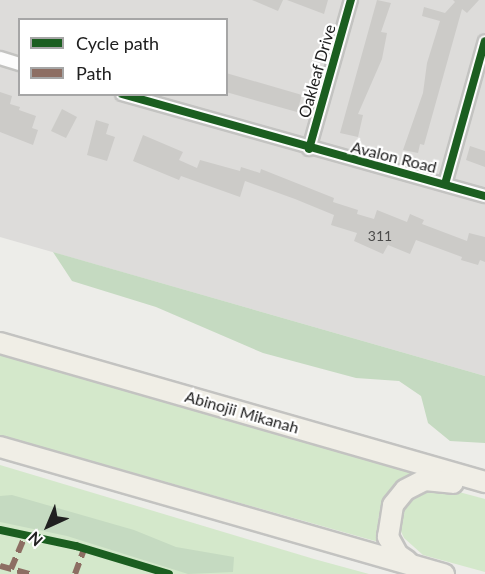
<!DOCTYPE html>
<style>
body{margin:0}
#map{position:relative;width:485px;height:574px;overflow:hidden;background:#edede9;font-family:Lato,sans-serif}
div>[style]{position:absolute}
.residential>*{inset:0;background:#dddcda}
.grass>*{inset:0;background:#d4e8cb}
.forest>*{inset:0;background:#c5dac1}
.building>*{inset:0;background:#cccbc8}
.roads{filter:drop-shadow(2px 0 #c3c3c1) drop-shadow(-2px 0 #c3c3c1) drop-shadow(0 2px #c3c3c1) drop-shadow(0 -2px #c3c3c1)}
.street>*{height:12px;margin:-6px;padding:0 6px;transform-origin:6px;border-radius:6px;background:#fcfcfc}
.primary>*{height:20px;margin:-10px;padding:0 10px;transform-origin:10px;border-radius:10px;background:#f0eee6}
.quiet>*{height:6px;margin-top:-3px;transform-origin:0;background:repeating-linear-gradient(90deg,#8d6e63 0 12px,transparent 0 18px)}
.cycleway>*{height:8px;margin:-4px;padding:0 4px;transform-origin:4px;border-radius:4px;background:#1b5e20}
span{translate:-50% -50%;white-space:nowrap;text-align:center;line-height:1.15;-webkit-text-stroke:4.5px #fff;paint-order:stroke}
.number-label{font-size:14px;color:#4b4b4a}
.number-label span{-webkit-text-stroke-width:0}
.street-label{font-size:16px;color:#202020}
.legend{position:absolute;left:18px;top:18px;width:210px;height:78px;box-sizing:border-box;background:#fff;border:2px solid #a6a6a6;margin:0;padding:8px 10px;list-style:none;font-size:18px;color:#202020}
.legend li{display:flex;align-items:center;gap:12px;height:30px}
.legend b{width:30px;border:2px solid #a6a6a6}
.north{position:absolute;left:18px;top:496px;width:60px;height:60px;-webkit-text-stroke:4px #fff;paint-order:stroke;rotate:224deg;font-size:16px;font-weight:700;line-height:24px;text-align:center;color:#202020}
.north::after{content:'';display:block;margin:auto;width:21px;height:27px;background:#202020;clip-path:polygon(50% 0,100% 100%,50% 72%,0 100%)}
</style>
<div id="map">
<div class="residential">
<div style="clip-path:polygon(evenodd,0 0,485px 0,485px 376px,0 237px,0 0,20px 20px,226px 20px,226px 94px,20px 94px,20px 20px)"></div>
</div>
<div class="grass">
<div style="clip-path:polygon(0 350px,421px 469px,420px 474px,389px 495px,382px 509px,378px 519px,382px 543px,0 435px)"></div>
<div style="clip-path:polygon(0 465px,314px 559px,369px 574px,0 574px)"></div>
<div style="clip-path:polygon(433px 485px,485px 499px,485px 572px,423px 555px,404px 538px,398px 525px,407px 499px)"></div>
</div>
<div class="forest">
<div style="clip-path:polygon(53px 252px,485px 376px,485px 443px,450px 441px,428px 423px,421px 396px,399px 381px,356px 378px,263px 353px,156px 307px,72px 281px)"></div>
<div style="clip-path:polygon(12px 495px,134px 530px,176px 547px,234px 557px,233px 572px,188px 574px,67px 536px,0 522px,0 496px)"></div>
</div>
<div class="building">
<div style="clip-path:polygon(252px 0,283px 0,278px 11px)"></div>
<div style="clip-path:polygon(287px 0,328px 0,324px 14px)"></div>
<div style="clip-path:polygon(377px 0,391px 3px,381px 32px,387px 33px,382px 59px,358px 114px,363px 115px,358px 137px,340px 133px)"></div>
<div style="clip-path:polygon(453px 0,479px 0,467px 13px,462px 9px,424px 145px,420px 144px,418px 153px,403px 150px,423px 93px,427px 63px,440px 21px,422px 16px,424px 7px,445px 13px,455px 2px)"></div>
<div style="clip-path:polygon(226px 73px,302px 95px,297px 112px,226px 92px)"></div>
<div style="clip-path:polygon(0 92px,12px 96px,10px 104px,20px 107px,19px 110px,36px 116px,32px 128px,38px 130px,33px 145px,0 132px)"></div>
<div style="clip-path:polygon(62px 109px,77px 117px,66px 138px,51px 131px)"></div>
<div style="clip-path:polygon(96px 120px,109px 124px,106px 134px,115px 137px,107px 161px,87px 155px)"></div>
<div style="clip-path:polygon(143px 135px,183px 152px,179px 160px,197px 168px,200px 160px,240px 171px,241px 167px,260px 173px,261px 169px,334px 198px,333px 202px,358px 210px,357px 214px,374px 219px,377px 210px,407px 222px,410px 214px,424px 220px,422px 224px,467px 241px,469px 233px,485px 237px,485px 262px,480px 260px,478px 265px,461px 260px,462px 257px,416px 240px,410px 254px,388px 245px,383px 254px,354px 241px,357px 233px,331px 225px,334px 215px,295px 199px,245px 181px,240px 197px,181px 176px,179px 180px,133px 161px)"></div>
<div style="clip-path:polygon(470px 146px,485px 151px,485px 167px,466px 160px)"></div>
</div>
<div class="roads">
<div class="street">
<div style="left:0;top:58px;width:21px;rotate:17deg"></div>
<div style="left:122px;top:94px;width:377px;rotate:15.7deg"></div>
<div style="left:309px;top:149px;width:155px;rotate:-74.3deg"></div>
<div style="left:445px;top:184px;width:148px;rotate:-74.4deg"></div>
</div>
<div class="primary">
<div style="left:0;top:343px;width:505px;rotate:15.99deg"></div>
<div style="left:0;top:447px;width:462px;rotate:16deg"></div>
<div style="left:407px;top:561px;width:11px;rotate:-146deg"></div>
<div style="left:398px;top:555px;width:21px;rotate:-119deg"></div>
<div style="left:388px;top:537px;width:32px;rotate:-81deg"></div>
<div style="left:393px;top:505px;width:19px;rotate:-51deg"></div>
<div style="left:405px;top:490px;width:22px;rotate:-27deg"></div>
<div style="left:425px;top:480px;width:28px;rotate:6deg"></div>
</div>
</div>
<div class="quiet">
<div style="left:0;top:566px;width:31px;rotate:15deg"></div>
<div style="left:11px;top:569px;width:36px;rotate:-67deg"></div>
<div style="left:75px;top:574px;width:27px;rotate:-70deg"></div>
</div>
<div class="cycleway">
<div style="left:122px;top:94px;width:377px;rotate:15.7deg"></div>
<div style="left:309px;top:149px;width:155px;rotate:-74.3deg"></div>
<div style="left:445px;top:184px;width:148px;rotate:-74.4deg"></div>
<div style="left:0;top:530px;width:78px;rotate:11.9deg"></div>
<div style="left:76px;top:546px;width:97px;rotate:16.8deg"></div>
</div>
<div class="number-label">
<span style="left:380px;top:236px">311</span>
</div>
<div class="street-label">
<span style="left:317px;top:71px;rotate:-74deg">Oakleaf Drive</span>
<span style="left:394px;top:157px;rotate:14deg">Avalon Road</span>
<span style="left:242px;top:412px;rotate:16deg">Abinojii Mikanah</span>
</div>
<ul class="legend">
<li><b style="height:8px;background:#1b5e20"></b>Cycle path</li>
<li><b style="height:8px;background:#8d6e63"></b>Path</li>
</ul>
<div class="north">N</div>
</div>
